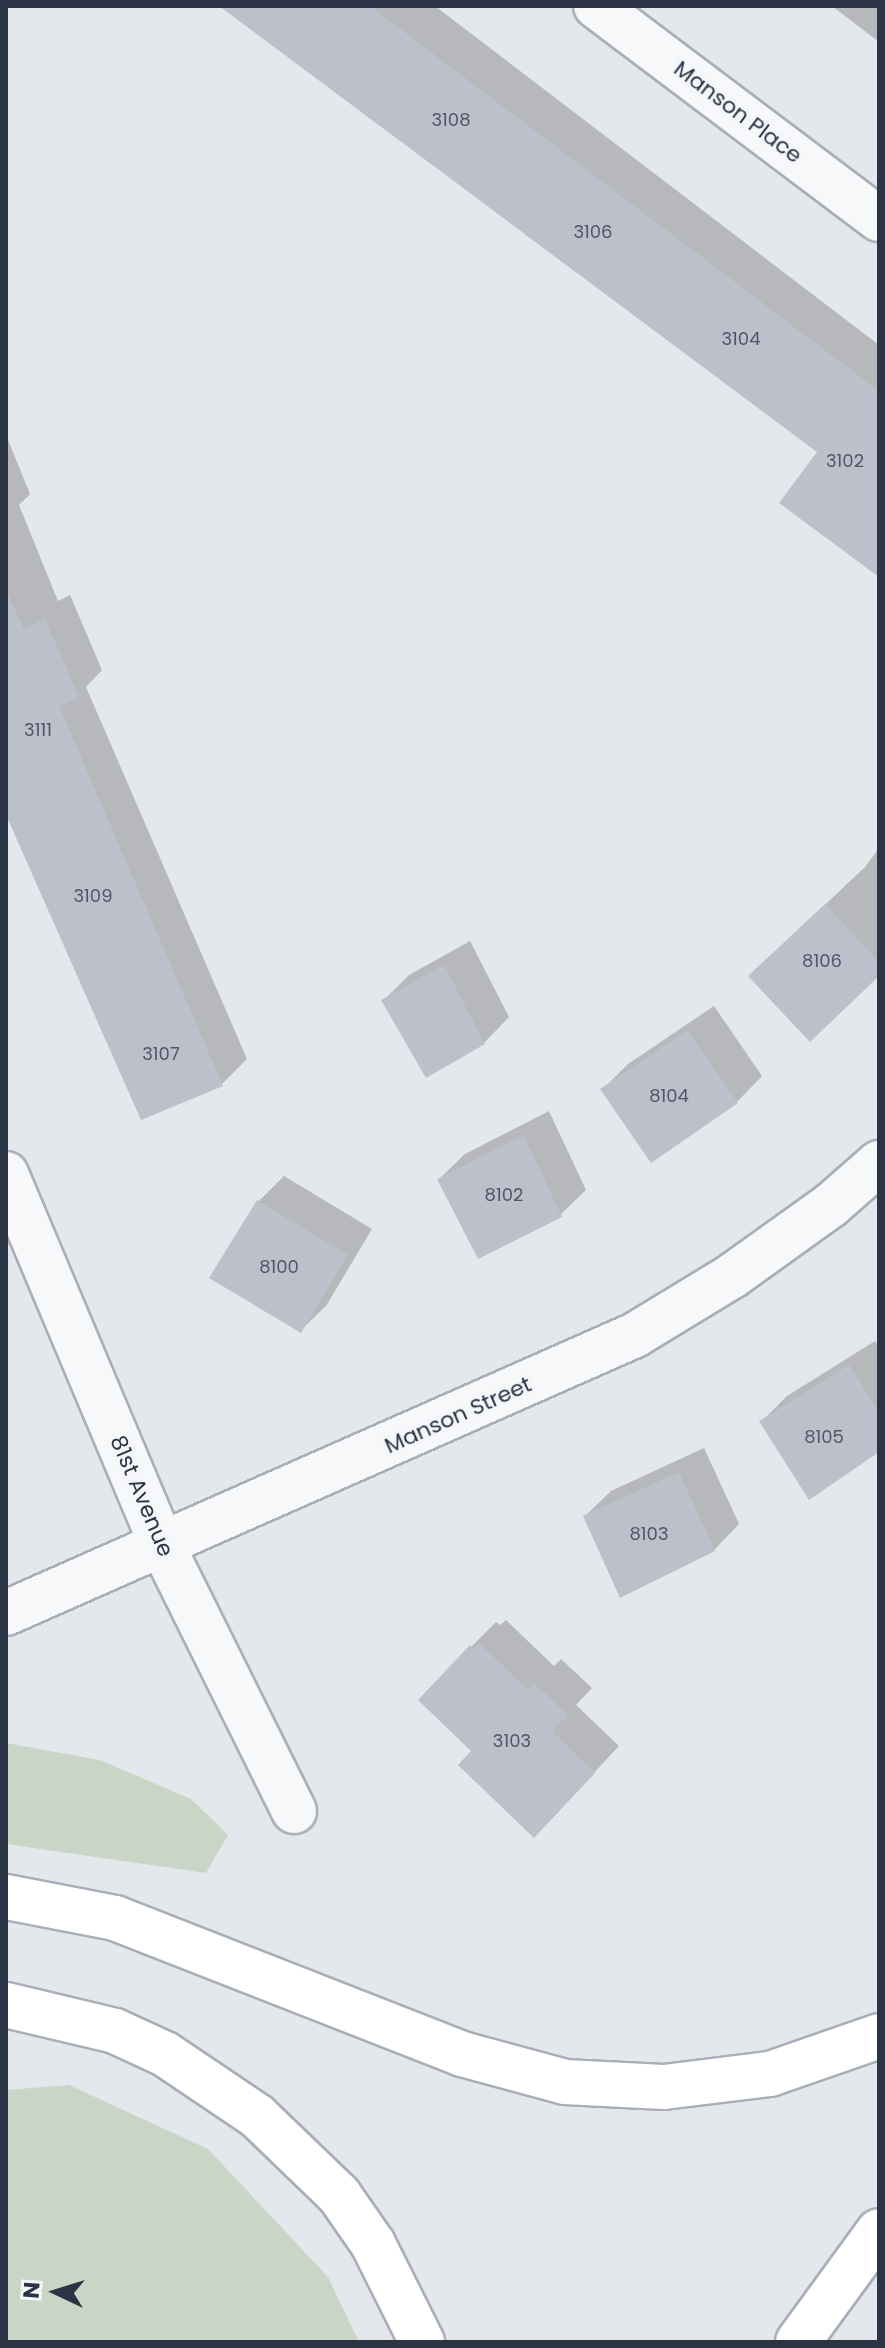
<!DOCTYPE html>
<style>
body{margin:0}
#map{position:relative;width:885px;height:2348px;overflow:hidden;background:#e4e7ec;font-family:Poppins,sans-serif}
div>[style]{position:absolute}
.green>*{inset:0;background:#c9d6c5}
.shadow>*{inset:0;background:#0003}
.building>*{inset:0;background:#bbc0ca}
.roads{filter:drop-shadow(2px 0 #a9aeb7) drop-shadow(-2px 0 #a9aeb7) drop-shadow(0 2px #a9aeb7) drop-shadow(0 -2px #a9aeb7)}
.minor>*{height:44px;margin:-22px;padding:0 22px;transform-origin:22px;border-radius:22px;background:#f7f8fa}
.major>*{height:44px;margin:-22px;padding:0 22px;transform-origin:22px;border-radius:22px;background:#fff}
span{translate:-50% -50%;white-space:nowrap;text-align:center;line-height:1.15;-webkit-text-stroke:7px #f4f6f9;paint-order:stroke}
.number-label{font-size:18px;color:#4f5766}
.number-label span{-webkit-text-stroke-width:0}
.street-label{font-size:22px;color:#2b3445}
.frame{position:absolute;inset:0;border:8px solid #2b3445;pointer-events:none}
.north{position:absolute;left:16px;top:2252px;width:80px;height:80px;-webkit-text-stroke:6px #f4f6f9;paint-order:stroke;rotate:274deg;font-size:22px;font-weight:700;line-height:32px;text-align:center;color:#2b3445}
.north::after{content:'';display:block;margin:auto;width:28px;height:36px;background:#2b3445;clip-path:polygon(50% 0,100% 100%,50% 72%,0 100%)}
</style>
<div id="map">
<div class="green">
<div style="clip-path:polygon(6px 1743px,100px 1760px,191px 1799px,228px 1835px,206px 1873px,6px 1844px)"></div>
<div style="clip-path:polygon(69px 2085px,208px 2149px,328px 2277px,359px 2342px,6px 2342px,6px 2090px)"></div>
</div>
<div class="shadow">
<div style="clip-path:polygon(230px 6px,435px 6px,879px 345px,879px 549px,820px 451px,526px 235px,530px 230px)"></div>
<div style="clip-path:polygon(832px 6px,879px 6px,879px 42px)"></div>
<div style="clip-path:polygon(6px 435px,30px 494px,19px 505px,58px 601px,70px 595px,102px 670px,86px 687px,247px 1059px,222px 1084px,6px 798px)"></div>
<div style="clip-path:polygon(879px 848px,879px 974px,776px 951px,865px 867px)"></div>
<div style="clip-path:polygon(470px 941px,509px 1017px,484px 1043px,384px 1000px,409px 975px)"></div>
<div style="clip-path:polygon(714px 1006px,762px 1076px,737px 1102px,603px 1089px,628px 1064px)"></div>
<div style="clip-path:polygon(549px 1111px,586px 1190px,560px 1215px,439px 1179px,465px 1154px)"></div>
<div style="clip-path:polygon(284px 1176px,372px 1229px,326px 1306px,300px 1331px,258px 1202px)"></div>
<div style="clip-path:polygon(875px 1341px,879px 1347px,879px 1450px,761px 1422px,787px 1396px)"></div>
<div style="clip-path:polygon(704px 1448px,739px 1524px,714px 1550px,585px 1516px,611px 1491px)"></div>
<div style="clip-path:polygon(506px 1620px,554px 1666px,561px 1659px,592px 1688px,576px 1705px,619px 1746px,559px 1810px,474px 1751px,471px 1647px,496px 1622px,500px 1625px)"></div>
</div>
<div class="building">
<div style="clip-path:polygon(219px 6px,370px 6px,879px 391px,879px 577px,779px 503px,817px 452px)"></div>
<div style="clip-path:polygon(6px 590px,24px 629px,45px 619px,79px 697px,59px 706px,223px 1086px,141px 1120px,6px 815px)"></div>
<div style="clip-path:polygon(825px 904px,879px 962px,879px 976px,810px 1042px,748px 976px)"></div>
<div style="clip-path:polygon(444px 965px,485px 1044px,426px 1078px,381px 1000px)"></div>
<div style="clip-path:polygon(688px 1030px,738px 1103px,651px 1163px,600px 1089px)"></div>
<div style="clip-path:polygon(524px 1135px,562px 1217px,478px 1259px,437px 1179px)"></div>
<div style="clip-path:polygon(257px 1200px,348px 1255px,301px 1333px,209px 1278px)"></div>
<div style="clip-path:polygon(849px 1365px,879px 1412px,879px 1452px,809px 1500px,759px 1421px)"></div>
<div style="clip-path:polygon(679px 1472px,715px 1551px,620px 1598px,583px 1516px)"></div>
<div style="clip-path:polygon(479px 1643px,528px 1690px,534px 1683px,568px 1715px,552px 1731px,595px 1773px,534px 1838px,458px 1765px,471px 1751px,418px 1700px,470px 1645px,473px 1649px)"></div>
</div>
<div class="roads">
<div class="minor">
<div style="left:596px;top:6px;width:354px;rotate:37deg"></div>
<div style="left:6px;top:1174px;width:402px;rotate:67.2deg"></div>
<div style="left:162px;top:1545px;width:297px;rotate:63.6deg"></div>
<div style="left:6px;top:1613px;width:688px;rotate:-23.84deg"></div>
<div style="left:635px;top:1335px;width:114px;rotate:-31.3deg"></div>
<div style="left:732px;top:1276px;width:122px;rotate:-35.6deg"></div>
<div style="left:831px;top:1205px;width:64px;rotate:-41.2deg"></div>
</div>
<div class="major">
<div style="left:6px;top:1897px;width:111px;rotate:10.9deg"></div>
<div style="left:115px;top:1918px;width:373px;rotate:21.4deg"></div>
<div style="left:462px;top:2054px;width:107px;rotate:15.2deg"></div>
<div style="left:565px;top:2082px;width:99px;rotate:2.9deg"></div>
<div style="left:664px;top:2087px;width:107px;rotate:-7deg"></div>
<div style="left:770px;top:2074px;width:115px;rotate:-19.2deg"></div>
<div style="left:6px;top:2005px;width:112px;rotate:13.4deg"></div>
<div style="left:115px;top:2031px;width:55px;rotate:24.7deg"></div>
<div style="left:165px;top:2054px;width:111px;rotate:34deg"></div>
<div style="left:257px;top:2116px;width:114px;rotate:43.9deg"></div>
<div style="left:339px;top:2195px;width:60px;rotate:55.2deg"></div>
<div style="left:373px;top:2244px;width:110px;rotate:63.4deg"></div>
<div style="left:798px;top:2342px;width:137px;rotate:-53.9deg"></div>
</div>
</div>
<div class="number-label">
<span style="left:451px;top:120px">3108</span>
<span style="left:593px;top:232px">3106</span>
<span style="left:741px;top:339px">3104</span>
<span style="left:845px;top:461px">3102</span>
<span style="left:38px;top:730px">3111</span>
<span style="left:93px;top:896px">3109</span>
<span style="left:822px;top:961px">8106</span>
<span style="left:161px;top:1054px">3107</span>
<span style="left:669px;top:1096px">8104</span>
<span style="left:504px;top:1195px">8102</span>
<span style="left:279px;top:1267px">8100</span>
<span style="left:824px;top:1437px">8105</span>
<span style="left:649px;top:1534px">8103</span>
<span style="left:512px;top:1741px">3103</span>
</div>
<div class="street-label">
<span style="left:738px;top:112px;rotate:37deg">Manson Place</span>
<span style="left:458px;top:1415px;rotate:-24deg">Manson Street</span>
<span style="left:142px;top:1496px;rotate:67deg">81st Avenue</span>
</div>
<div class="frame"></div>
<div class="north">N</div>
</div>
